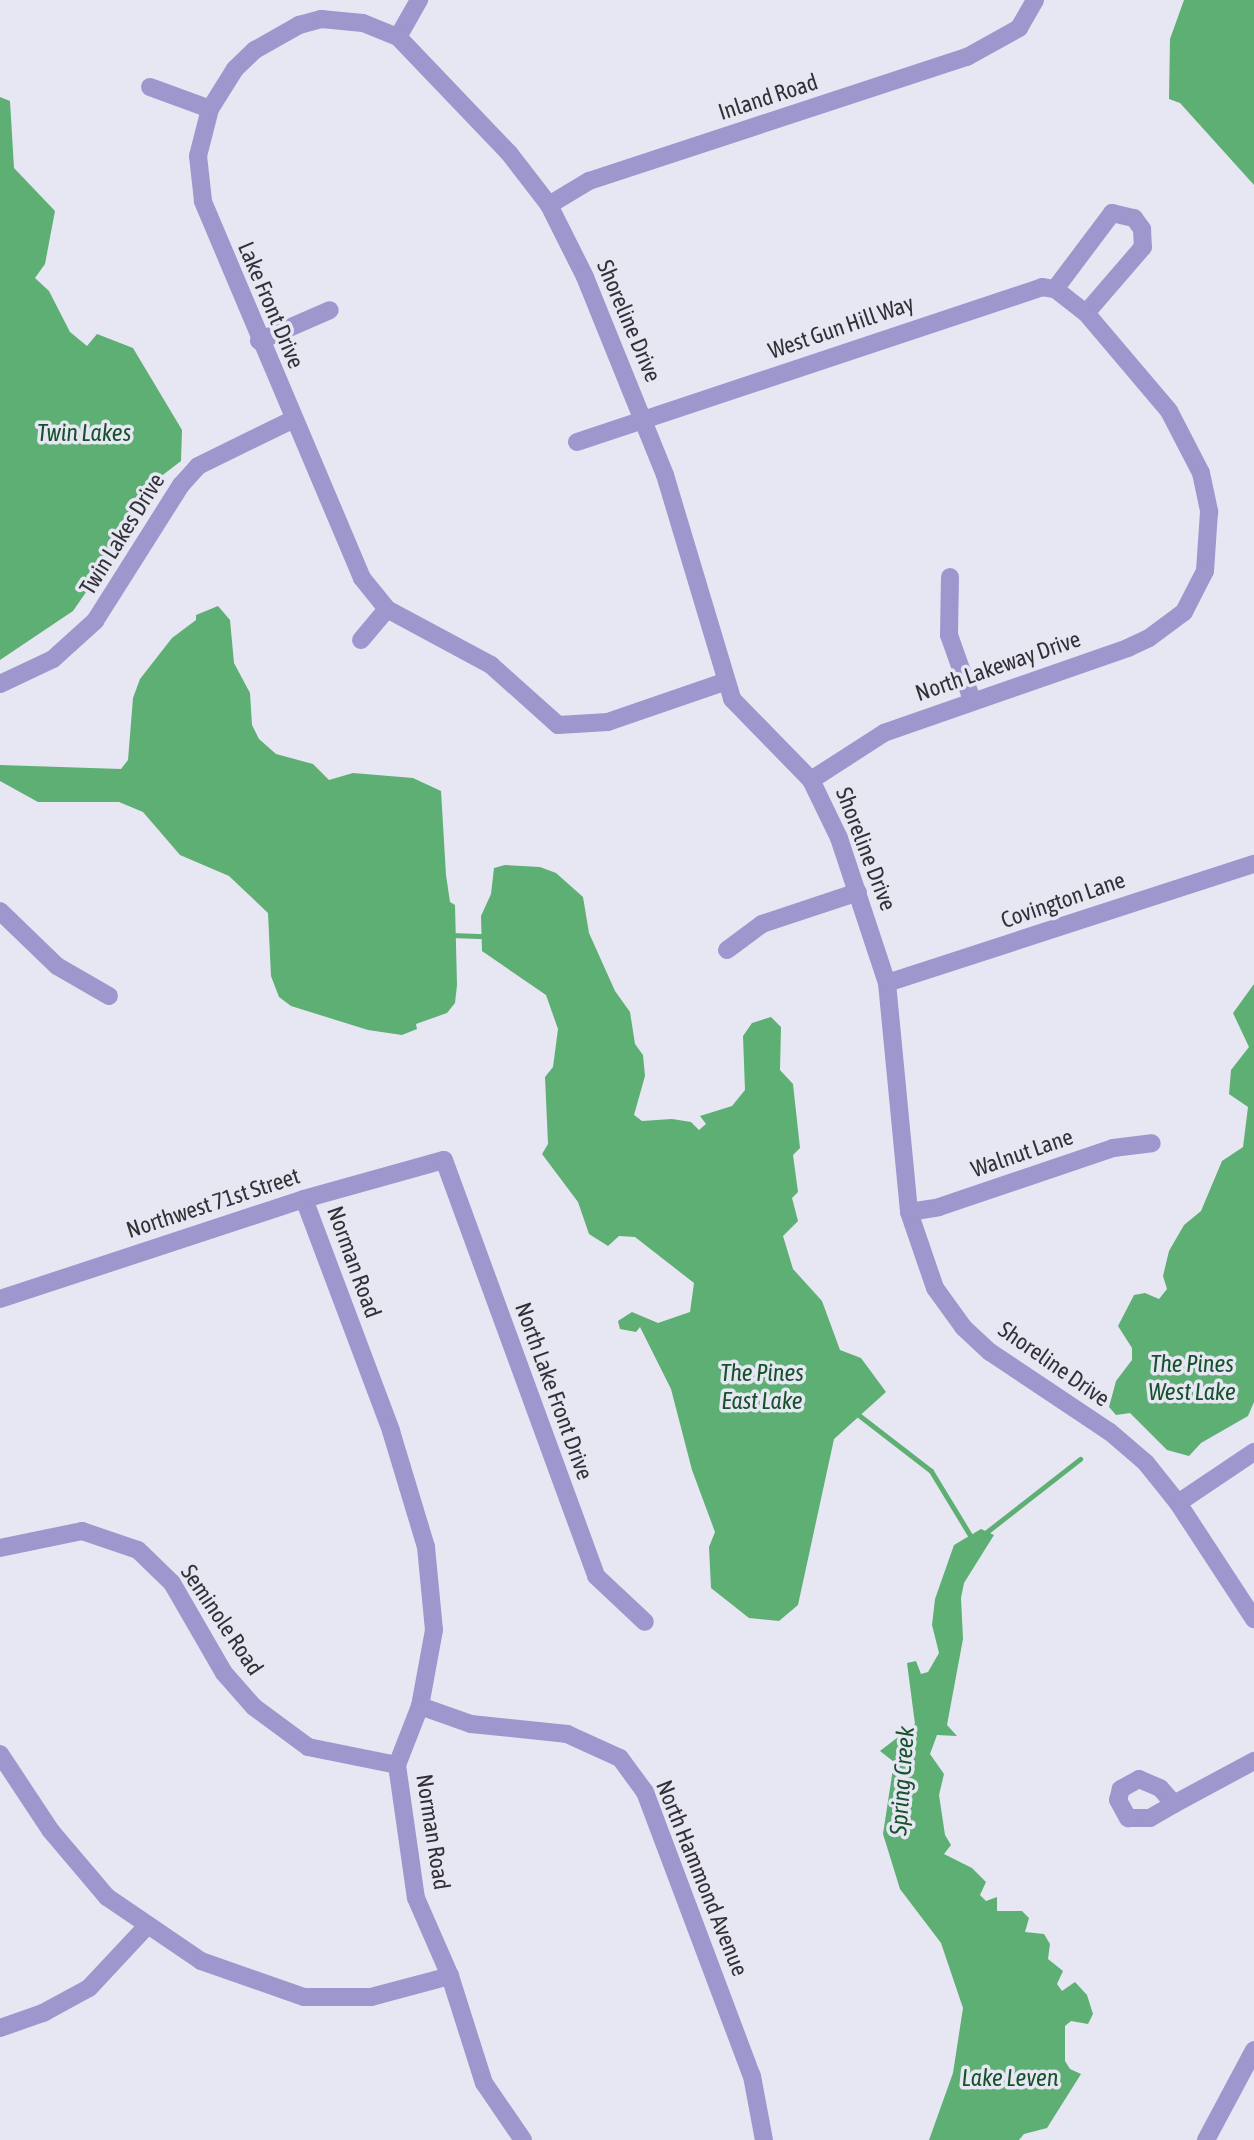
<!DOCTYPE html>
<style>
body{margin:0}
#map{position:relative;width:1254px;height:2140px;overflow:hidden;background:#e7e6f3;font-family:"Asap Condensed",sans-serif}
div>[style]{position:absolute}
.water>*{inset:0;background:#5daf74}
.stream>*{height:5px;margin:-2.5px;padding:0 2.5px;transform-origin:2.5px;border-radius:2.5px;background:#5daf74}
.minor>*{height:18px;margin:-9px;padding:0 9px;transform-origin:9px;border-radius:9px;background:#9d97ce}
span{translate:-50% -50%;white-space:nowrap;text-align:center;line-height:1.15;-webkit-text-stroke:7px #e7e6f3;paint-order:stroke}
.street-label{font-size:23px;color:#313136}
.water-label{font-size:24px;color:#16522b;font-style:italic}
</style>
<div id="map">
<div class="water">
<div style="clip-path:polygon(1184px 0,1254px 0,1254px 185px,1180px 103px,1169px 99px,1170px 39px)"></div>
<div style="clip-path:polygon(0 97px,10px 101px,14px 168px,55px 211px,45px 264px,35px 278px,49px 291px,70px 332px,87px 346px,97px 334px,133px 348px,182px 430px,181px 461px,151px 484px,118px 546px,73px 611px,0 660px)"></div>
<div style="clip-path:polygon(218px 606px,230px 620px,234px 663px,250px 693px,252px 725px,259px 739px,276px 754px,313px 764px,329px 780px,353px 773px,413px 778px,441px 791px,446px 875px,450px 902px,455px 905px,457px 985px,455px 1003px,447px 1013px,416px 1024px,417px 1029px,402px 1035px,368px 1030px,291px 1006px,279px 997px,271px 976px,268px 913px,229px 876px,180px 855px,143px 812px,119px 802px,38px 802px,0 781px,0 765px,121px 769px,128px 760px,133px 698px,140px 679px,172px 638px,196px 620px,196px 615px)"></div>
<div style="clip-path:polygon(505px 865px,540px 867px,556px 873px,583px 897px,589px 933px,615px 991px,630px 1012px,635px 1044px,643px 1055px,645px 1076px,634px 1115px,642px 1121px,672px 1119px,691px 1122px,699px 1130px,706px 1124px,700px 1116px,732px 1106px,745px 1090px,743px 1036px,752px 1023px,771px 1017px,781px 1027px,780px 1070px,793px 1084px,800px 1148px,793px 1155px,798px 1192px,792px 1198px,798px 1221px,783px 1236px,793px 1269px,822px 1301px,840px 1350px,861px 1358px,886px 1392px,834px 1439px,798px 1605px,779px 1621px,749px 1618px,711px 1588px,709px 1547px,715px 1532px,692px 1470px,671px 1389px,640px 1327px,636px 1332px,620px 1329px,618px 1321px,632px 1312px,658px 1323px,690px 1312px,694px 1283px,635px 1237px,619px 1236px,608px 1246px,589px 1234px,578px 1202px,542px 1154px,548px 1144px,545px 1077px,553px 1067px,558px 1029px,546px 995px,482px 951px,481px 916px,491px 894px,494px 868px)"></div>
<div style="clip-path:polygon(1254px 984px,1254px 1402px,1248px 1416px,1201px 1443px,1189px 1456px,1167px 1450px,1130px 1413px,1116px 1415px,1109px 1407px,1116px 1381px,1132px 1360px,1132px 1348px,1118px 1326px,1134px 1295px,1145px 1293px,1159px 1299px,1167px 1289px,1163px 1276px,1169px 1251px,1184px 1225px,1201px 1211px,1222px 1161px,1243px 1147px,1248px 1107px,1229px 1094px,1231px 1070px,1249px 1047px,1233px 1013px)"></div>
<div style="clip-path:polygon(981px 1529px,994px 1535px,964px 1583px,961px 1598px,963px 1639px,947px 1725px,957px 1736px,937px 1735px,930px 1754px,944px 1774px,939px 1795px,945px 1835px,951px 1845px,944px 1854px,972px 1868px,986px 1882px,980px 1895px,986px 1901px,997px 1897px,997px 1911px,1022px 1911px,1029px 1918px,1025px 1932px,1044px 1934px,1050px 1944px,1048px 1959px,1063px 1971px,1057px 1984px,1062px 1991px,1075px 1982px,1087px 1995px,1093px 2014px,1088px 2024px,1071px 2021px,1065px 2026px,1065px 2061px,1070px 2069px,1081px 2074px,1047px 2128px,1024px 2134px,1019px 2140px,929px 2140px,953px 2073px,963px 2008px,941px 1943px,900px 1889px,883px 1834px,894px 1762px,880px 1751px,915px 1724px,907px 1663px,916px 1661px,921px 1674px,928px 1672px,939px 1653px,932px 1625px,935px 1599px,954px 1545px)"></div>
</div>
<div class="stream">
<div style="left:450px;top:935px;width:36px;rotate:2deg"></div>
<div style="left:856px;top:1413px;width:95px;rotate:37.7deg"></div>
<div style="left:931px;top:1471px;width:81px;rotate:58.7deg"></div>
<div style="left:984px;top:1534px;width:122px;rotate:-38deg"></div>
</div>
<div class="minor">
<div style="left:398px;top:37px;width:43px;rotate:-60.4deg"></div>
<div style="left:150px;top:87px;width:64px;rotate:20.1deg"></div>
<div style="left:549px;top:205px;width:47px;rotate:-31deg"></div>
<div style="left:589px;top:181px;width:398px;rotate:-18.2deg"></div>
<div style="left:967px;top:57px;width:60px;rotate:-29.1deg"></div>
<div style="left:1019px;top:28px;width:32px;rotate:-60deg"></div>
<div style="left:1055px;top:289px;width:95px;rotate:-53.1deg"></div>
<div style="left:1112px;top:213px;width:23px;rotate:13deg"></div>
<div style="left:1134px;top:218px;width:14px;rotate:54deg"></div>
<div style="left:1142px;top:229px;width:18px;rotate:87deg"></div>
<div style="left:1143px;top:247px;width:87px;rotate:130.8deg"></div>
<div style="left:259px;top:341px;width:77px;rotate:-23.6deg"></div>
<div style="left:577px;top:442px;width:490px;rotate:-18.4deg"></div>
<div style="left:1042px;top:287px;width:13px;rotate:9deg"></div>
<div style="left:1055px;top:289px;width:39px;rotate:38deg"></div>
<div style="left:1086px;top:313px;width:128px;rotate:49.7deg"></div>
<div style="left:1169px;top:411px;width:70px;rotate:62.7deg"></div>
<div style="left:1201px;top:473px;width:40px;rotate:78deg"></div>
<div style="left:1209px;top:512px;width:59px;rotate:93.9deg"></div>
<div style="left:1205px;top:571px;width:46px;rotate:117.1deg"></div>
<div style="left:1184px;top:612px;width:44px;rotate:143.4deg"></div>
<div style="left:1149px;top:638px;width:23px;rotate:155deg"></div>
<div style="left:1128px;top:648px;width:258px;rotate:160.8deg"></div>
<div style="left:884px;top:733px;width:87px;rotate:147.2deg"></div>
<div style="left:950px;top:577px;width:58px;rotate:91deg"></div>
<div style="left:949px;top:635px;width:69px;rotate:70.5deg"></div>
<div style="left:361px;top:640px;width:40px;rotate:-50deg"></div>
<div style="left:724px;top:682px;width:123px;rotate:161deg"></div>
<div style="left:608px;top:722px;width:50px;rotate:176.6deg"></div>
<div style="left:558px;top:725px;width:90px;rotate:-138.2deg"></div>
<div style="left:491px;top:665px;width:118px;rotate:-151.7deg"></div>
<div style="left:387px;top:609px;width:40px;rotate:-129deg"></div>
<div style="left:362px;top:578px;width:409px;rotate:-112.9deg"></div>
<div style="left:203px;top:201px;width:45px;rotate:-96.3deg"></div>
<div style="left:198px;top:156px;width:49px;rotate:-75.7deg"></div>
<div style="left:210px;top:109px;width:47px;rotate:-58deg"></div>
<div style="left:235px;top:69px;width:28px;rotate:-44deg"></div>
<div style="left:255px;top:50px;width:51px;rotate:-29.6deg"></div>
<div style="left:299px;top:25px;width:23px;rotate:-15deg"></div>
<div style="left:321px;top:19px;width:42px;rotate:5.4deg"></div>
<div style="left:363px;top:23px;width:38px;rotate:22deg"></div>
<div style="left:398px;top:37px;width:161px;rotate:46.3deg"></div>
<div style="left:509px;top:153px;width:66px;rotate:52.4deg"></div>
<div style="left:549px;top:205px;width:80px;rotate:63.4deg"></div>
<div style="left:585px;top:277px;width:214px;rotate:68deg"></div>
<div style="left:665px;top:475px;width:234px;rotate:73.3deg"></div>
<div style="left:732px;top:699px;width:113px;rotate:45.7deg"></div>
<div style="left:811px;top:780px;width:64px;rotate:64.2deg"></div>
<div style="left:839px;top:838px;width:153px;rotate:71.7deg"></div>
<div style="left:887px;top:983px;width:230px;rotate:84.5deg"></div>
<div style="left:909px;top:1212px;width:80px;rotate:71.1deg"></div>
<div style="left:935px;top:1288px;width:49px;rotate:54.1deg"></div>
<div style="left:964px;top:1328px;width:35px;rotate:43deg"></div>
<div style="left:990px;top:1352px;width:144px;rotate:33.7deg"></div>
<div style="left:1110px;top:1432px;width:48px;rotate:40.7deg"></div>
<div style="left:1146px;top:1463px;width:51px;rotate:51.3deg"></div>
<div style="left:1178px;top:1503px;width:139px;rotate:56.8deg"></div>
<div style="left:0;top:684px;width:59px;rotate:-25.3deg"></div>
<div style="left:53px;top:659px;width:57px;rotate:-42.1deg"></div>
<div style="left:95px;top:621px;width:161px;rotate:-57.7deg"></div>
<div style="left:181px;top:485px;width:25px;rotate:-48deg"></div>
<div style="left:198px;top:466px;width:105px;rotate:-26.1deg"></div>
<div style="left:0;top:911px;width:79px;rotate:44deg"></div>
<div style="left:57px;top:966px;width:60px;rotate:30deg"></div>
<div style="left:727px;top:950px;width:44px;rotate:-36.6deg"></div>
<div style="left:762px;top:924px;width:101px;rotate:-18.4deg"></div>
<div style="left:887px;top:983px;width:386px;rotate:-18deg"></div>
<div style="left:304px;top:1199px;width:248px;rotate:69.4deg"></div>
<div style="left:391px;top:1431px;width:121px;rotate:73.2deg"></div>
<div style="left:426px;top:1547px;width:83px;rotate:84.5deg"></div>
<div style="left:434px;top:1630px;width:77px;rotate:100.4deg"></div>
<div style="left:420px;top:1706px;width:63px;rotate:111.3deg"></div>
<div style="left:397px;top:1765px;width:134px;rotate:81.9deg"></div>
<div style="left:416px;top:1898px;width:85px;rotate:66.4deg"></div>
<div style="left:450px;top:1976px;width:112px;rotate:72.4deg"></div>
<div style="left:484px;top:2083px;width:69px;rotate:55.6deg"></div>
<div style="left:909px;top:1212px;width:30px;rotate:-9deg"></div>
<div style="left:939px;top:1207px;width:184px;rotate:-18.7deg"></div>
<div style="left:1113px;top:1148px;width:39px;rotate:-7deg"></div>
<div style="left:0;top:1299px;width:320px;rotate:-18.2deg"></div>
<div style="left:304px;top:1199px;width:145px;rotate:-15.6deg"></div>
<div style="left:444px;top:1160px;width:443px;rotate:69.9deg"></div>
<div style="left:596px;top:1576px;width:67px;rotate:43.2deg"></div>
<div style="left:1178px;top:1503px;width:92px;rotate:-33.9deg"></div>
<div style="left:0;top:1548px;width:84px;rotate:-11.7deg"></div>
<div style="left:82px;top:1531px;width:59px;rotate:18.7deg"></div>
<div style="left:138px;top:1550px;width:47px;rotate:44.1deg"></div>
<div style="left:172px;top:1583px;width:104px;rotate:60deg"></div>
<div style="left:224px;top:1673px;width:45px;rotate:48.6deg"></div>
<div style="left:254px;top:1707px;width:67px;rotate:36.5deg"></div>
<div style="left:308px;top:1747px;width:91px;rotate:11.4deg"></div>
<div style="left:420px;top:1706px;width:54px;rotate:19.4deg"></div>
<div style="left:471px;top:1724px;width:97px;rotate:5.9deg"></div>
<div style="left:567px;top:1734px;width:58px;rotate:24.4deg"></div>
<div style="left:620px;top:1758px;width:42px;rotate:53.7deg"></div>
<div style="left:645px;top:1792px;width:303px;rotate:69.4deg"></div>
<div style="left:752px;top:2076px;width:65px;rotate:79.4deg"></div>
<div style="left:0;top:1754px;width:92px;rotate:56.5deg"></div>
<div style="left:51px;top:1831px;width:87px;rotate:49.7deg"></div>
<div style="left:107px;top:1897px;width:114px;rotate:34.2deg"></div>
<div style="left:201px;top:1961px;width:109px;rotate:19.3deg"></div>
<div style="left:304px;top:1997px;width:67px"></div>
<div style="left:371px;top:1997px;width:82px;rotate:-14.9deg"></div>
<div style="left:1174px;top:1804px;width:21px;rotate:-131deg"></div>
<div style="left:1160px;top:1788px;width:23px;rotate:-157deg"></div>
<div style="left:1139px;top:1779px;width:21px;rotate:151deg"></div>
<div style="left:1121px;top:1789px;width:11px;rotate:105deg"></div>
<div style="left:1118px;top:1800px;width:21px;rotate:61deg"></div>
<div style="left:1128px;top:1818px;width:22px"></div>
<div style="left:1150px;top:1818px;width:28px;rotate:-30deg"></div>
<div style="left:1174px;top:1804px;width:91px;rotate:-28.3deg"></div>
<div style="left:0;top:2028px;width:46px;rotate:-19.2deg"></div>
<div style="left:43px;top:2013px;width:52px;rotate:-28.5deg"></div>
<div style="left:89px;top:1988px;width:86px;rotate:-46.9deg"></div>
<div style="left:1206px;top:2140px;width:102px;rotate:-61.9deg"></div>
</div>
<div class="street-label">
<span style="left:768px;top:97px;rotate:-18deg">Inland Road</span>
<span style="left:271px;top:305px;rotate:67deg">Lake Front Drive</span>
<span style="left:629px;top:321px;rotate:67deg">Shoreline Drive</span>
<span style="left:841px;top:327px;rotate:-19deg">West Gun Hill Way</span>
<span style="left:122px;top:534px;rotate:-58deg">Twin Lakes Drive</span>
<span style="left:998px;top:666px;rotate:-19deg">North Lakeway Drive</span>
<span style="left:866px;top:849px;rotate:69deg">Shoreline Drive</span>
<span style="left:1063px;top:900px;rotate:-19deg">Covington Lane</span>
<span style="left:1022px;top:1153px;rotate:-19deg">Walnut Lane</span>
<span style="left:213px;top:1203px;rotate:-18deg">Northwest 71st Street</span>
<span style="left:354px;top:1262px;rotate:70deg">Norman Road</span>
<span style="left:1054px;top:1364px;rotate:35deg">Shoreline Drive</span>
<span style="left:554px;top:1391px;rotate:70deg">North Lake Front Drive</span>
<span style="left:222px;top:1620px;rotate:56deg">Seminole Road</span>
<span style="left:433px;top:1832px;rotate:81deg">Norman Road</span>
<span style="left:702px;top:1878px;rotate:68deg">North Hammond Avenue</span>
</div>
<div class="water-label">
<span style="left:84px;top:433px">Twin Lakes</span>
<span style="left:1192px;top:1378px">The Pines<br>West Lake</span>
<span style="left:762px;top:1387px">The Pines<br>East Lake</span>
<span style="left:902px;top:1781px;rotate:-86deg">Spring Creek</span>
<span style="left:1010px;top:2078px">Lake Leven</span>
</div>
</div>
